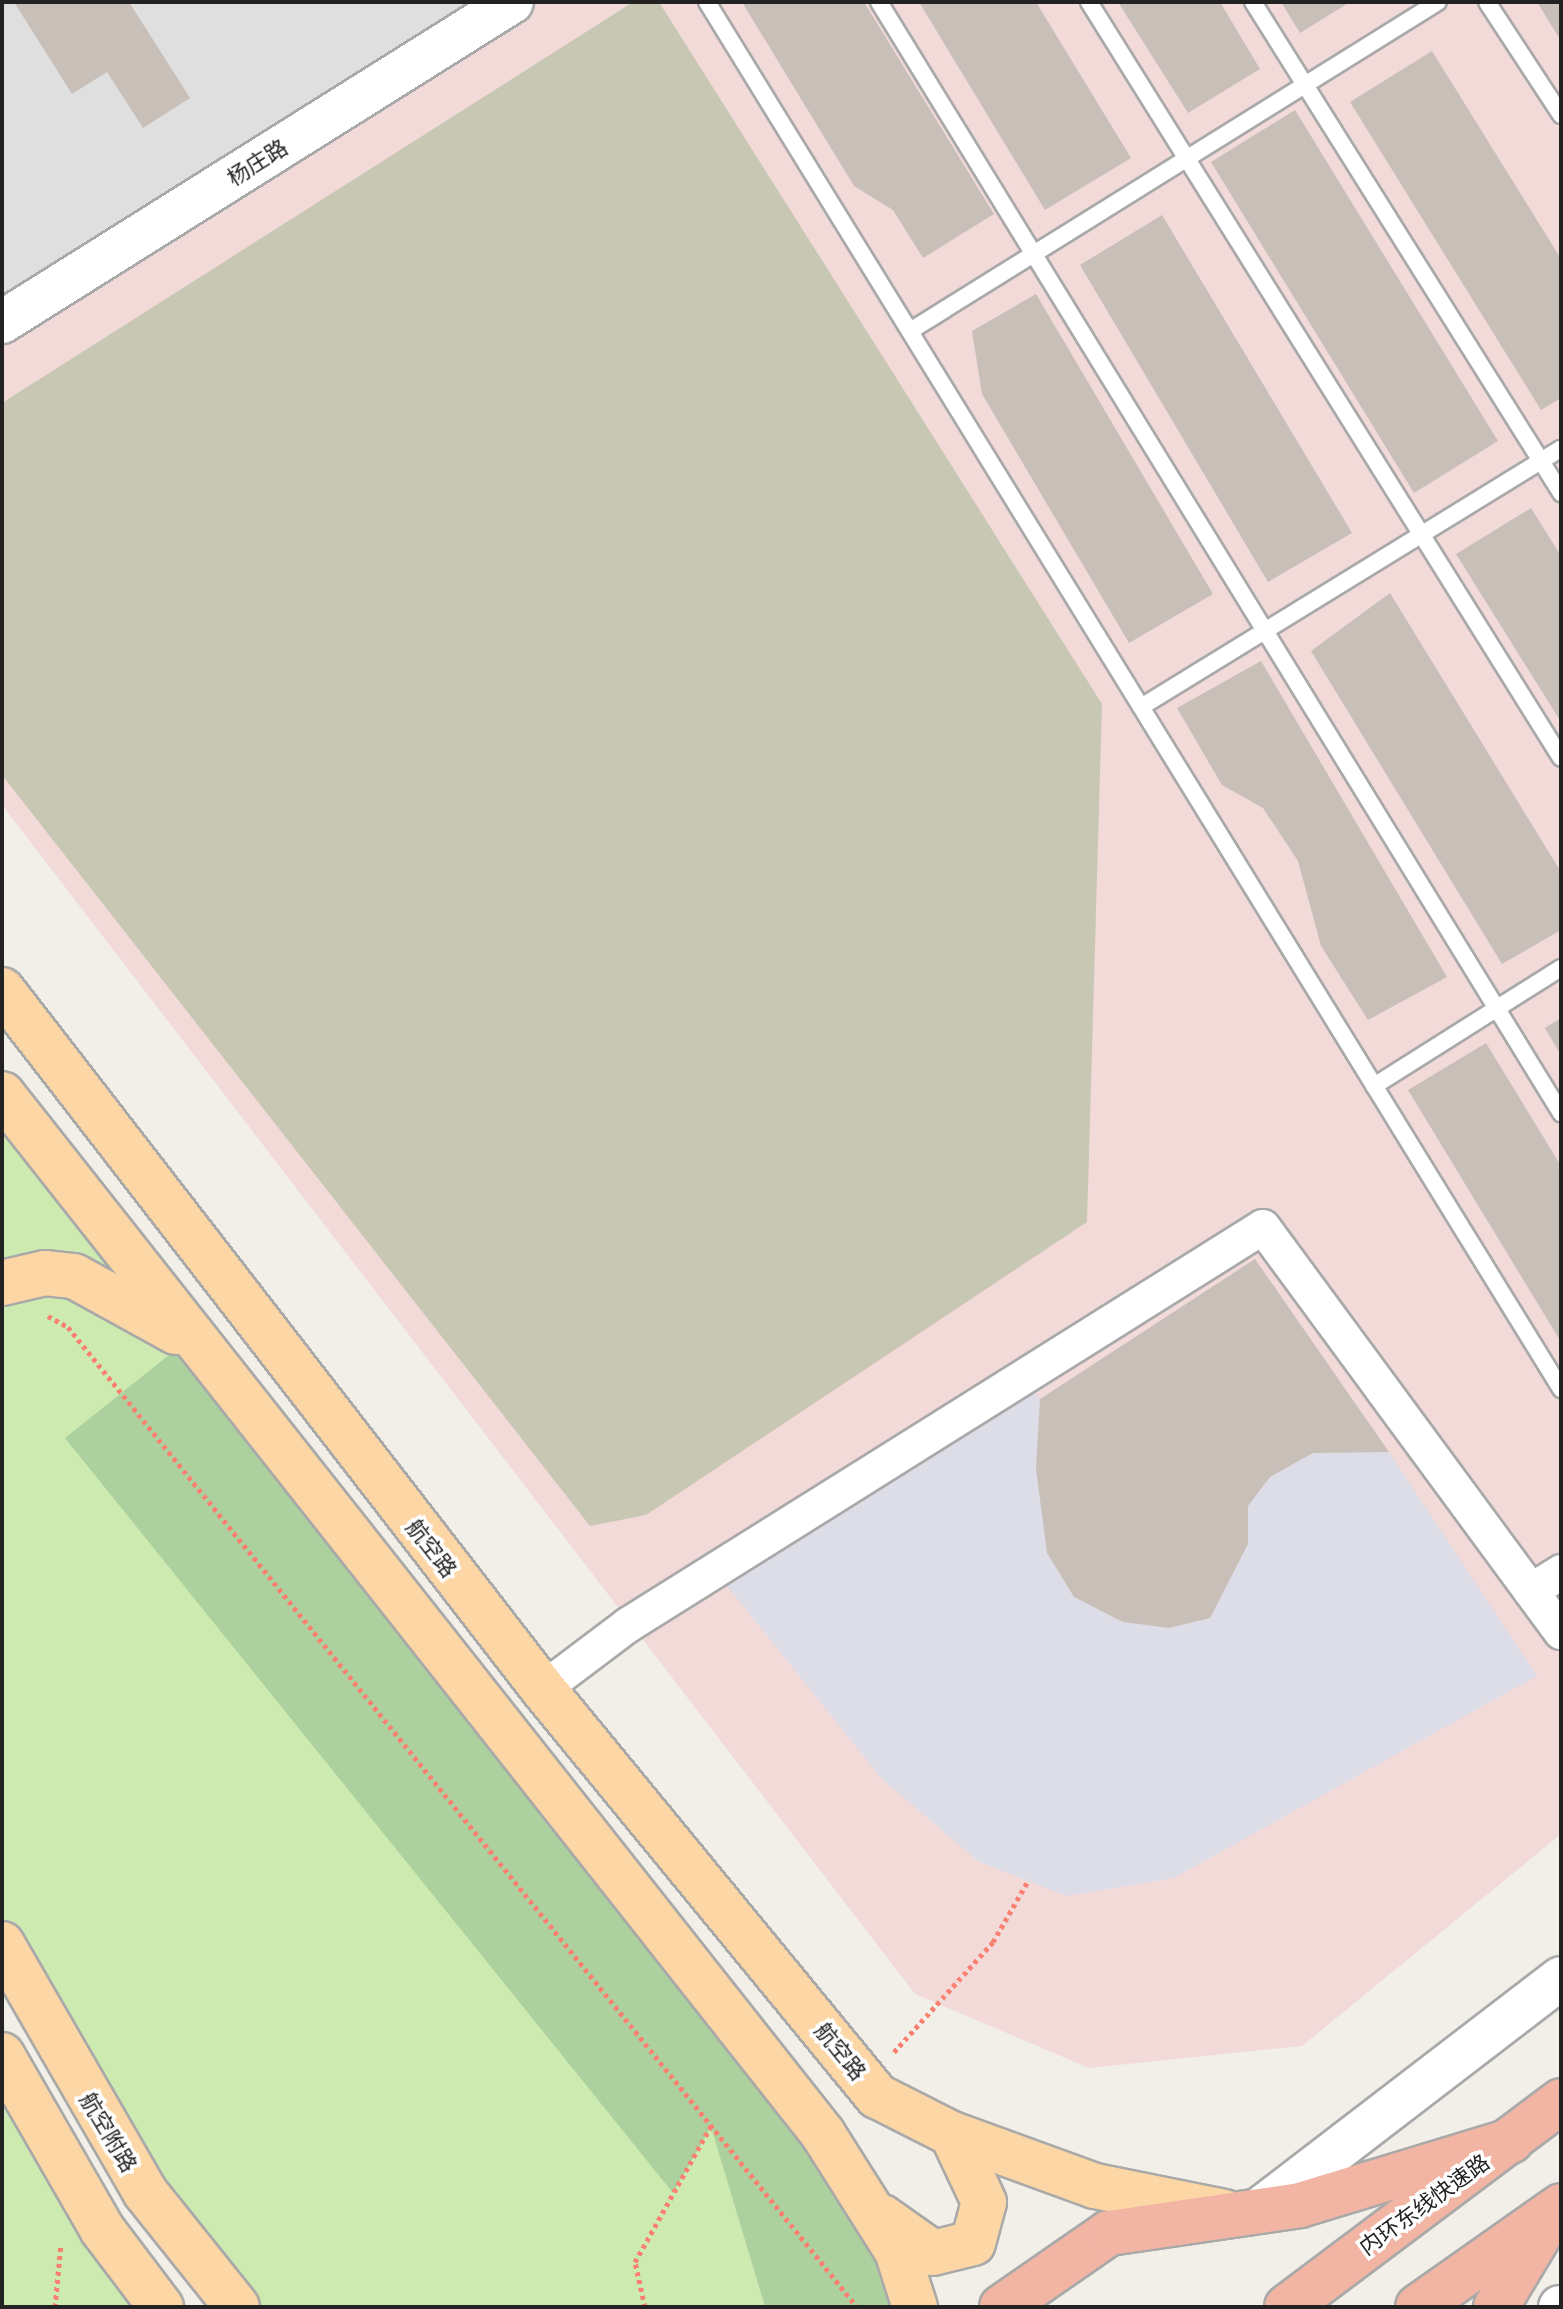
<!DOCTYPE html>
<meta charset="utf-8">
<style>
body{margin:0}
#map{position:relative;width:1563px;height:2309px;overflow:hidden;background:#f2efe9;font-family:Ubuntu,"Noto Sans SC",sans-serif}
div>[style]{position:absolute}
.residential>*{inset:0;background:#e0dfdf}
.commercial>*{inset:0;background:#f2dad9}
.construction>*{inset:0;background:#c7c7b4}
.grass>*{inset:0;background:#cdebb0}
.forest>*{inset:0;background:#add19e}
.plaza>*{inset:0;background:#dddde8}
.building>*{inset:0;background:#c7bfb8}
.path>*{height:5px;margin-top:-2.5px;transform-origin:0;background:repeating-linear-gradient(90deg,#fa8072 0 4px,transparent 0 8px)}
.roads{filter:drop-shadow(2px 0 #a9a9a9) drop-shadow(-2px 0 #a9a9a9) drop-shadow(0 2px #a9a9a9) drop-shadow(0 -2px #a9a9a9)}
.service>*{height:16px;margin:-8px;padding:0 8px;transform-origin:8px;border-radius:8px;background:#fff}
.minor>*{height:34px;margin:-17px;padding:0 17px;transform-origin:17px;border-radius:17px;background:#fff}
.tertiary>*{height:42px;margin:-21px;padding:0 21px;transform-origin:21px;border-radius:21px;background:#fff}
.primary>*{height:44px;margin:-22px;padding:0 22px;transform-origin:22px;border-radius:22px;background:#fcd6a4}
.trunk>*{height:44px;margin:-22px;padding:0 22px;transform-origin:22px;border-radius:22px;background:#f2b4a3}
span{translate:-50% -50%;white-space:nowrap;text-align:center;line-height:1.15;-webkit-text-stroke:7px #fff;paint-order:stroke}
.street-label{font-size:22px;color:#222}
.frame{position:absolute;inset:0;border:4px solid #222;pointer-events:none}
</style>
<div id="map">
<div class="residential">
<div style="clip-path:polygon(2px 2px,512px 2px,2px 322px)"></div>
</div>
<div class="commercial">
<div style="clip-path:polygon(512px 2px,1561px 2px,1561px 1834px,1302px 2046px,1089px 2068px,915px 1994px,2px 805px,2px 322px)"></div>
</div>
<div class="construction">
<div style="clip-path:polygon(633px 2px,659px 2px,1102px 704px,1087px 1222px,646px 1515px,590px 1526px,2px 775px,2px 403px)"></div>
</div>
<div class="grass">
<div style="clip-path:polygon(2px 1094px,189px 1339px,673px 2192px,711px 2126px,765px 2307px,237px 2307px,2px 1944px)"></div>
<div style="clip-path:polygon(2px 2055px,161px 2307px,2px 2307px)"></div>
</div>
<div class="forest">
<div style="clip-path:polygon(189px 1339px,823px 2134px,915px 2307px,765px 2307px,711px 2127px,673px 2193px,65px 1438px)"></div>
</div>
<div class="plaza">
<div style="clip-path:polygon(1021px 1379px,1040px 1399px,1047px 1553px,1074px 1597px,1123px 1622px,1169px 1628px,1210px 1618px,1248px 1544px,1248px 1506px,1270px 1477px,1313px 1453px,1389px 1452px,1537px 1676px,1174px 1878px,1067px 1896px,979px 1862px,882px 1779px,715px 1571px)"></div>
</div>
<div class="building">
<div style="clip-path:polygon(14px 2px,129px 2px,190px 98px,143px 128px,107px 72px,72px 94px)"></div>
<div style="clip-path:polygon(742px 2px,864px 2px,994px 214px,923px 258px,893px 210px,854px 186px)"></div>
<div style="clip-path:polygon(919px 2px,1036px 2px,1131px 158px,1045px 210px)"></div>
<div style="clip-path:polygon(1118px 2px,1220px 2px,1260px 69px,1188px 113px)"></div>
<div style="clip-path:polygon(1281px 2px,1350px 2px,1300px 33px)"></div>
<div style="clip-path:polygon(1537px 2px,1561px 2px,1561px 41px)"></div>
<div style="clip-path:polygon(1432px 51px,1561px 259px,1561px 398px,1541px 410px,1350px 102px)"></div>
<div style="clip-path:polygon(1295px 110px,1498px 441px,1414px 493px,1211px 162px)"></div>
<div style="clip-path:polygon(1162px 215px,1352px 533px,1268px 582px,1080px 265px)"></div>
<div style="clip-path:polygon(1036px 294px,1213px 594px,1129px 643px,982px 394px,972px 331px)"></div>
<div style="clip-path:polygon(1531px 508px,1561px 556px,1561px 722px,1456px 554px)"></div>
<div style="clip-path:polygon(1390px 593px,1561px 872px,1561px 930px,1502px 964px,1311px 651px)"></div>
<div style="clip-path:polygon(1261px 661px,1447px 977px,1368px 1020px,1321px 946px,1298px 861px,1263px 808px,1222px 785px,1177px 708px)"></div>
<div style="clip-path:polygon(1561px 1018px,1561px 1055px,1545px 1028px)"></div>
<div style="clip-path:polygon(1486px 1043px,1561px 1166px,1561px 1342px,1408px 1090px)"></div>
<div style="clip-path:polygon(1255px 1259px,1389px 1452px,1313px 1453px,1270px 1477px,1248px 1506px,1248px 1544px,1210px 1618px,1169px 1628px,1123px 1622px,1074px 1597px,1047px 1553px,1036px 1469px,1040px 1399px)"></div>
</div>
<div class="path">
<div style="left:48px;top:1316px;width:23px;rotate:29deg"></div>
<div style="left:68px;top:1327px;width:1258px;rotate:51.16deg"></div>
<div style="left:894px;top:2052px;width:148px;rotate:-48deg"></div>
<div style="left:993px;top:1942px;width:70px;rotate:-60.2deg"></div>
<div style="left:55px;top:2307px;width:63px;rotate:-84.6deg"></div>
<div style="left:645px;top:2307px;width:46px;rotate:-102.5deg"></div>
<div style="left:635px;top:2262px;width:156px;rotate:-60.8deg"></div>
</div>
<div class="roads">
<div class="service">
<div style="left:707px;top:2px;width:1629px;rotate:58.38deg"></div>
<div style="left:879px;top:2px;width:1304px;rotate:58.46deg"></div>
<div style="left:1089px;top:2px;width:891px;rotate:58.02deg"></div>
<div style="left:1253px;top:2px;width:580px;rotate:57.9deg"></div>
<div style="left:1487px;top:2px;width:135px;rotate:56.8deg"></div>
<div style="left:910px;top:331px;width:622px;rotate:-31.93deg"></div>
<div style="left:1141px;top:707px;width:493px;rotate:-31.6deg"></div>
<div style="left:1374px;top:1086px;width:221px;rotate:-32.3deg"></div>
</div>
<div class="minor">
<div style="left:1531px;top:1591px;width:36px;rotate:-32deg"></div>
<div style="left:543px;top:1689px;width:106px;rotate:-37deg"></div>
<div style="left:628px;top:1625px;width:749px;rotate:-32.08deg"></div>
<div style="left:1263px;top:1227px;width:503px;rotate:53.65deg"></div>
</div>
<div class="tertiary">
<div style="left:2px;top:322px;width:602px;rotate:-32.11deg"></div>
<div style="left:1260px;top:2209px;width:379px;rotate:-37.5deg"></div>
<div style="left:1560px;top:2307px;width:1px"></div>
</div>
<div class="primary">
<div style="left:2px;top:990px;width:884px;rotate:52.26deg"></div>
<div style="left:543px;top:1689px;width:527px;rotate:50.63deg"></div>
<div style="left:877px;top:2096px;width:84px;rotate:26.9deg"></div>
<div style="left:952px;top:2134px;width:152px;rotate:20deg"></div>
<div style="left:1095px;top:2186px;width:132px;rotate:11.4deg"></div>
<div style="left:2px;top:1094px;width:1325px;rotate:51.71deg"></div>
<div style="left:823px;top:2134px;width:138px;rotate:57.7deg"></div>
<div style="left:897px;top:2251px;width:59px;rotate:72.2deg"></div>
<div style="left:2px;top:1283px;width:44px;rotate:-13.1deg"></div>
<div style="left:45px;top:1273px;width:29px;rotate:6deg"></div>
<div style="left:74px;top:1276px;width:116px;rotate:28.8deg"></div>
<div style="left:2px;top:1944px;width:286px;rotate:60deg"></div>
<div style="left:145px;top:2192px;width:147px;rotate:51.3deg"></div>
<div style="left:2px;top:2055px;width:201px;rotate:60.1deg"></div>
<div style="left:102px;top:2229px;width:98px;rotate:52.9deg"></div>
<div style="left:882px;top:2217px;width:62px;rotate:35.2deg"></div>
<div style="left:933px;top:2253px;width:41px;rotate:-14deg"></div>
<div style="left:973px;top:2243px;width:42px;rotate:-75deg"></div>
<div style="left:984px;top:2202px;width:75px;rotate:-115.2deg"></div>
</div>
<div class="trunk">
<div style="left:1002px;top:2307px;width:130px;rotate:-34.7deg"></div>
<div style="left:1109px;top:2233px;width:193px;rotate:-8.3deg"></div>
<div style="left:1300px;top:2205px;width:220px;rotate:-16.9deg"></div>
<div style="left:1287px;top:2307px;width:343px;rotate:-36.9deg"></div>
<div style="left:1418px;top:2307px;width:175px;rotate:-35.2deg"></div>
<div style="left:1496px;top:2307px;width:93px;rotate:-59deg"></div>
</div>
</div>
<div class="street-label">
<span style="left:257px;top:162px;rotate:-32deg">杨庄路</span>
<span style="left:432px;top:1548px;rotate:52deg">航空路</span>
<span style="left:841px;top:2051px;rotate:51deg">航空路</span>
<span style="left:109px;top:2132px;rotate:59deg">航空附路</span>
<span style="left:1424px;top:2204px;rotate:-36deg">内环东线快速路</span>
</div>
<div class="frame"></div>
</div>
